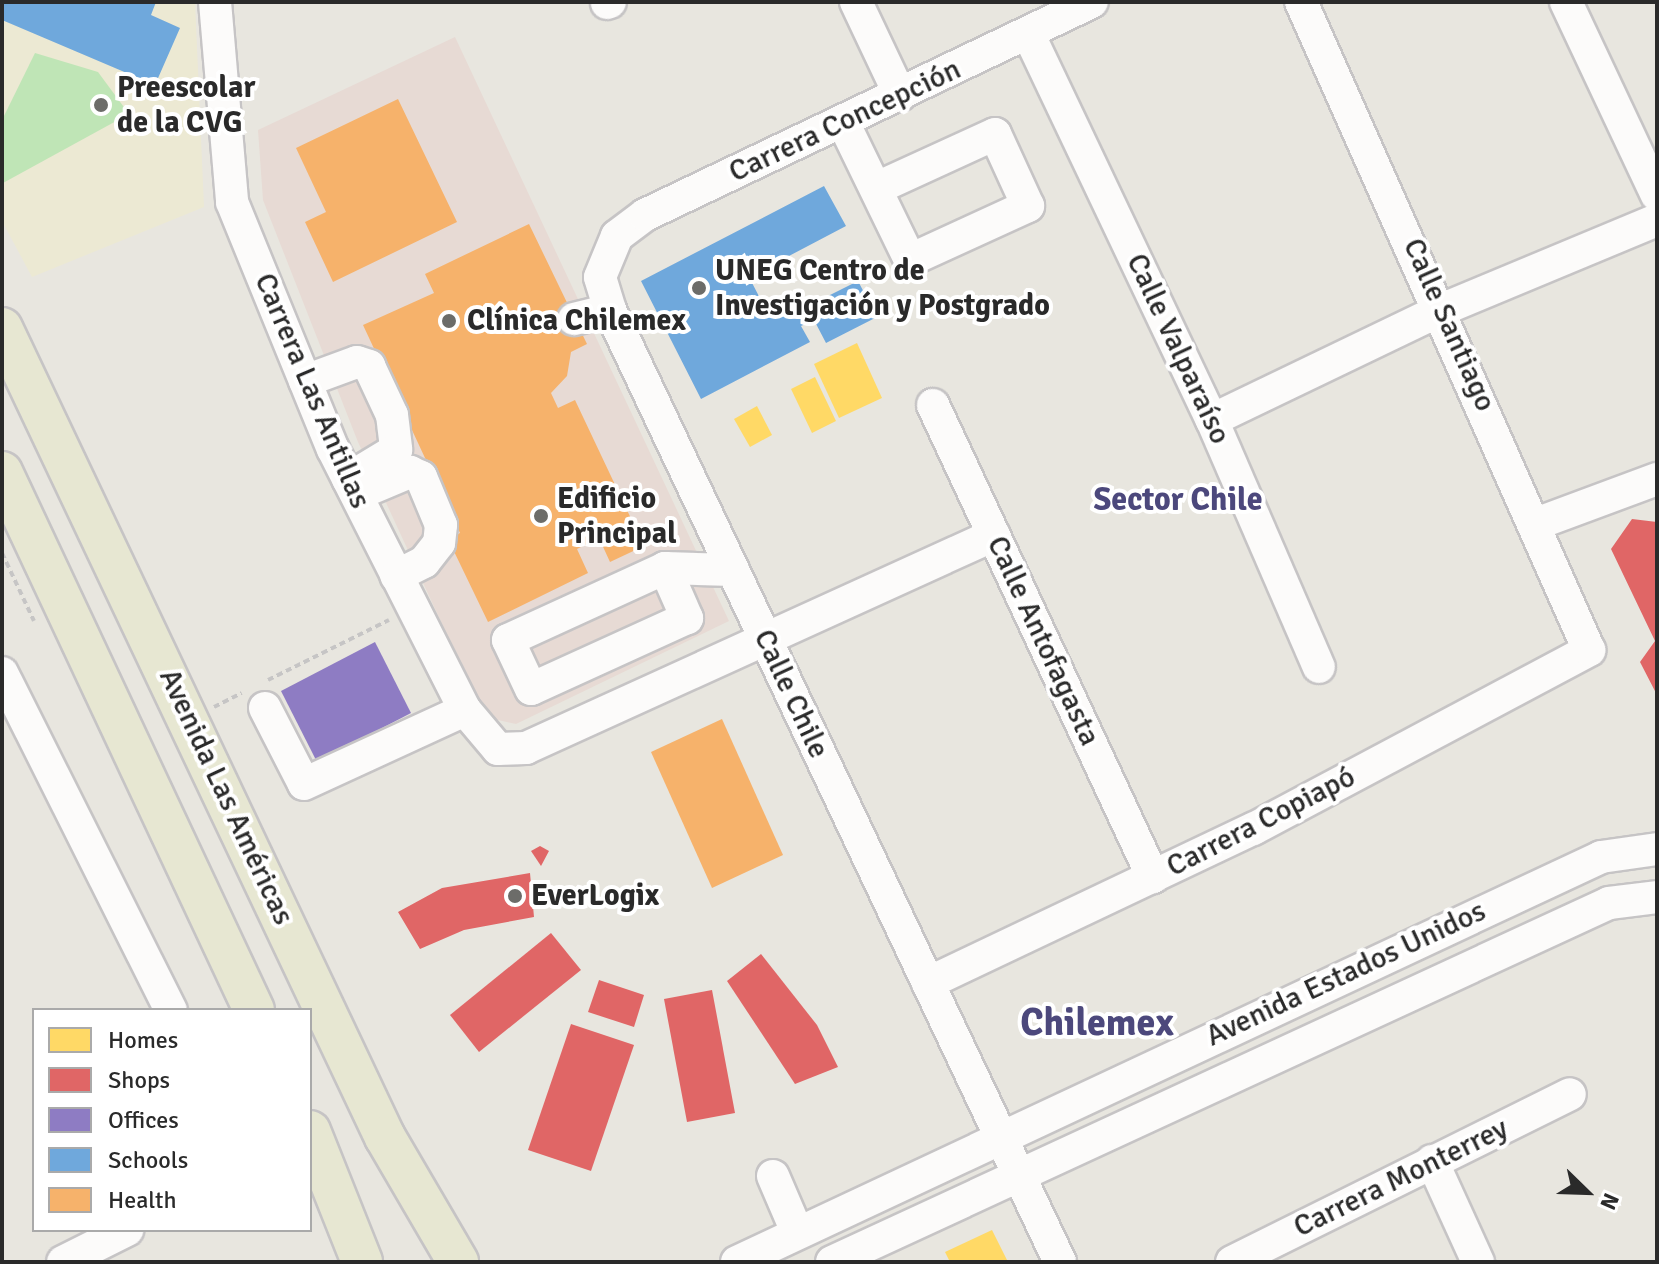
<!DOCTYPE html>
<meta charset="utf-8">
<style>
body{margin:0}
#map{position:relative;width:1659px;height:1264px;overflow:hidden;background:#e8e6df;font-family:Signika,sans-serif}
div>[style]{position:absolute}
.education>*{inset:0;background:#ece9d3}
.medical>*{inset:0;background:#e7dad4}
.green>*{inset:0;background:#bfe5b6}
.homes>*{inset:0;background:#ffd966}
.shops>*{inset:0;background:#e06666}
.offices>*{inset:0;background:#8e7cc3}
.schools>*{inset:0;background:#6fa8dc}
.health>*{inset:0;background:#f6b26b}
.path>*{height:4px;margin-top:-2px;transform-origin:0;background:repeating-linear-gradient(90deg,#c6c5c5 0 6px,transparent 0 10px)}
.roads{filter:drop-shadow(2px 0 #c6c4c5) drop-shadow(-2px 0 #c6c4c5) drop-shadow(0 2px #c6c4c5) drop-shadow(0 -2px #c6c4c5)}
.minor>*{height:32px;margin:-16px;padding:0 16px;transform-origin:16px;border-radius:16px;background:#fcfbfa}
.major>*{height:40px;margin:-20px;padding:0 20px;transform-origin:20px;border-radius:20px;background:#e7e7d2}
.dots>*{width:22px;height:22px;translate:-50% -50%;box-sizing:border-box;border:4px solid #fff;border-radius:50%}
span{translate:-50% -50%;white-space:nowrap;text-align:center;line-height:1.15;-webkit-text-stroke:8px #fff;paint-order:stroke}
.poi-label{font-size:30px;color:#2a2a2a;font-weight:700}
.left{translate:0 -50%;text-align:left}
.street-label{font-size:30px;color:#2a2a2a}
.neighbourhood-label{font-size:32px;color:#4c487c;font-weight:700}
.district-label{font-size:38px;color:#4c487c;font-weight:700}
.frame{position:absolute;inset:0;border:4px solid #2a2a2a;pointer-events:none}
.legend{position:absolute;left:32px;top:1008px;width:280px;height:224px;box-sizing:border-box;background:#fff;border:2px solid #aaa;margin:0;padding:10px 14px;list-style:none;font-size:24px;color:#2a2a2a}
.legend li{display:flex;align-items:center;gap:16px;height:40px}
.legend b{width:40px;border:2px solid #aaa}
.north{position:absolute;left:1547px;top:1152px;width:80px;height:80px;-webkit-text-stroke:6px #fff;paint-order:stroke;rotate:113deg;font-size:22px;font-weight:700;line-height:32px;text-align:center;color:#2a2a2a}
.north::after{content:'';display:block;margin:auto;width:28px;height:36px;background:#2a2a2a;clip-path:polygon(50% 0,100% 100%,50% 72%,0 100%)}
</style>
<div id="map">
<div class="education">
<div style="clip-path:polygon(2px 2px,195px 2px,204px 207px,32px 277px,2px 221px)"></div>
</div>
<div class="medical">
<div style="clip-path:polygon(455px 37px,729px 621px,516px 724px,485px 717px,358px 442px,263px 200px,258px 130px)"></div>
</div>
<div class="green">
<div style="clip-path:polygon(35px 53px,98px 72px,129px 114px,3px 183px,2px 120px)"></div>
</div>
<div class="homes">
<div style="clip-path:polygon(857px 343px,882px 398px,839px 418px,814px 364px)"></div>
<div style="clip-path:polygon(815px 377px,836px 421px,812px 433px,791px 389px)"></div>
<div style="clip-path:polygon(757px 406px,772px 435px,750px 447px,734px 419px)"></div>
<div style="clip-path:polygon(992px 1230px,1008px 1262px,950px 1262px,945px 1252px)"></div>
</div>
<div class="shops">
<div style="clip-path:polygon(1632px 519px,1657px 522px,1657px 695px,1640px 662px,1655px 641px,1611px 549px)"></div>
<div style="clip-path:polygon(540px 846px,549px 851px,541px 866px,531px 851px)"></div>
<div style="clip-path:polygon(530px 873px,534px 917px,464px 930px,420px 949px,398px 912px,442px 888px)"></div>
<div style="clip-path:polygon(551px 933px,581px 970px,479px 1052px,450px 1015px)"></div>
<div style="clip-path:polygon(761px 954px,817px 1025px,838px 1067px,795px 1084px,727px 981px)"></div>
<div style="clip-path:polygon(599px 980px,644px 995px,634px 1027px,588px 1012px)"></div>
<div style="clip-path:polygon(712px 990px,735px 1113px,687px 1122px,664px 999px)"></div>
<div style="clip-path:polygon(571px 1024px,634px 1045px,591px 1171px,528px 1150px)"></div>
</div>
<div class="offices">
<div style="clip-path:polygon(375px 642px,411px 713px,317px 762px,281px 691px)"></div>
</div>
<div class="schools">
<div style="clip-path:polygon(2px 2px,156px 2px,151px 15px,180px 28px,155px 85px,2px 20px)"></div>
<div style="clip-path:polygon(824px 186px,846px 226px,749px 277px,764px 306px,786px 295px,793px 307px,813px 296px,816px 302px,858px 281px,877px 317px,826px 343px,814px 320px,801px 326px,810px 342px,701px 399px,641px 281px)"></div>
</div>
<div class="health">
<div style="clip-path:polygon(398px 99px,457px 222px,333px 282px,305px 222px,326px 212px,296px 148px)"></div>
<div style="clip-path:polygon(529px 224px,587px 344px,571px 352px,567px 376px,551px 393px,558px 408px,575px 400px,644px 546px,610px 562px,599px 538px,577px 549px,588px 573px,488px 622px,448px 539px,460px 533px,363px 325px,434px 293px,425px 274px)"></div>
<div style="clip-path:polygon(722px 719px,783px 855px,712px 888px,651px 752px)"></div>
</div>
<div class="path">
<div style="left:2px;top:553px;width:75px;rotate:64.8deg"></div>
<div style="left:268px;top:680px;width:135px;rotate:-26.4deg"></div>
<div style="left:214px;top:707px;width:31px;rotate:-27deg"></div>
</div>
<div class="roads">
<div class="minor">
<div style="left:215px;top:2px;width:201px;rotate:85.1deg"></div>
<div style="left:232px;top:202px;width:267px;rotate:67.8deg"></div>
<div style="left:333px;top:449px;width:292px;rotate:63.2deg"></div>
<div style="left:465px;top:710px;width:51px;rotate:49.8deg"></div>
<div style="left:498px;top:749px;width:28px;rotate:-2deg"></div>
<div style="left:526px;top:748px;width:514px;rotate:-24.47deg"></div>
<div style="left:856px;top:2px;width:103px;rotate:64.7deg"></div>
<div style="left:1566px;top:2px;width:213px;rotate:64.8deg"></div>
<div style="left:607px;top:3px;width:3px;rotate:-18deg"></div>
<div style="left:1029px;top:35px;width:426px;rotate:64.6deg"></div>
<div style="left:1212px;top:420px;width:269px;rotate:66.6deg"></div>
<div style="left:843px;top:122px;width:153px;rotate:64.1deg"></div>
<div style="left:910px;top:260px;width:130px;rotate:-24.6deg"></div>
<div style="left:1028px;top:206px;width:79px;rotate:-114.6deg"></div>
<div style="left:995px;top:134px;width:130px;rotate:155.4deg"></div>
<div style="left:574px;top:319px;width:37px;rotate:-14deg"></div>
<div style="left:305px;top:381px;width:55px;rotate:-20.1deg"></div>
<div style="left:357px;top:362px;width:13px;rotate:18deg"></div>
<div style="left:369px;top:366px;width:54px;rotate:64.9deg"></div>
<div style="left:392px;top:415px;width:35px;rotate:83deg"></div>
<div style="left:396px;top:450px;width:56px;rotate:148.9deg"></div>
<div style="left:933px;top:405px;width:521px;rotate:65.01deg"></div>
<div style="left:1212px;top:420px;width:256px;rotate:-25.7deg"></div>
<div style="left:1443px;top:309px;width:232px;rotate:-22.6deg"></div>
<div style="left:367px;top:490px;width:47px;rotate:-22.7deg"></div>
<div style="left:410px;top:472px;width:12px;rotate:24deg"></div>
<div style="left:421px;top:477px;width:52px;rotate:67.4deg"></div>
<div style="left:441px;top:525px;width:18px;rotate:96deg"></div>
<div style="left:439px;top:543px;width:24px;rotate:128deg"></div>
<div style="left:424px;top:562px;width:31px;rotate:153deg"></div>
<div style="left:1536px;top:524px;width:129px;rotate:-20.4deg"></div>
<div style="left:665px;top:568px;width:55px;rotate:66.3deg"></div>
<div style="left:687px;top:618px;width:171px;rotate:155.5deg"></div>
<div style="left:531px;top:689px;width:54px;rotate:-115.1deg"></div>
<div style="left:508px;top:640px;width:173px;rotate:-24.6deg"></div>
<div style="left:665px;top:568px;width:68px;rotate:1.7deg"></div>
<div style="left:2px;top:673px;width:377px;rotate:63.4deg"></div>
<div style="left:265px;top:708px;width:85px;rotate:62.8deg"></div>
<div style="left:304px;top:784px;width:177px;rotate:-24.7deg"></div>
<div style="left:928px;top:983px;width:360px;rotate:-25.4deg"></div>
<div style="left:1253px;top:829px;width:381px;rotate:-28deg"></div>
<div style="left:1589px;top:650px;width:709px;rotate:-113.96deg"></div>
<div style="left:1432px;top:1161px;width:111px;rotate:65.5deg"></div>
<div style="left:773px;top:1176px;width:61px;rotate:66.8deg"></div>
<div style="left:63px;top:1262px;width:72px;rotate:-26.6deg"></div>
<div style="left:737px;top:1262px;width:954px;rotate:-25.11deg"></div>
<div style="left:1601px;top:857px;width:57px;rotate:-8.1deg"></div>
<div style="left:832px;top:1262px;width:856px;rotate:-24.8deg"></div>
<div style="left:1609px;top:903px;width:48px;rotate:-7.1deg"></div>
<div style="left:1060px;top:1262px;width:1053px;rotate:-115.3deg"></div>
<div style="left:610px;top:310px;width:34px;rotate:-107deg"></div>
<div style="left:600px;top:277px;width:44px;rotate:-67.5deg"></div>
<div style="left:617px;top:236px;width:35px;rotate:-37deg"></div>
<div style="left:645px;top:215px;width:495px;rotate:-25.5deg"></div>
<div style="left:1232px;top:1262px;width:377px;rotate:-26.4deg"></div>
</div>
<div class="major">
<div style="left:2px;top:328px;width:895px;rotate:64.67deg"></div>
<div style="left:385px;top:1137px;width:145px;rotate:59.7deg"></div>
<div style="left:2px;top:472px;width:594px;rotate:64.9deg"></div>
<div style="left:310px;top:1131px;width:141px;rotate:68.3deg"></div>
</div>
</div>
<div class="dots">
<div style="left:101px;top:105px;background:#6c6c69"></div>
<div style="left:699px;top:288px;background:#6c6c69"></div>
<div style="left:449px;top:321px;background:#6c6c69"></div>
<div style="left:541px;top:516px;background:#6c6c69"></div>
<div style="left:515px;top:896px;background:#6c6c69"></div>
</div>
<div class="poi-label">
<span class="left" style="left:117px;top:105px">Preescolar<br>de la CVG</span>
<span class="left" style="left:715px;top:288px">UNEG Centro de<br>Investigación y Postgrado</span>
<span class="left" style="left:467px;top:321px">Clínica Chilemex</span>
<span class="left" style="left:557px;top:516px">Edificio<br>Principal</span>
<span class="left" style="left:531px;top:896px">EverLogix</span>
</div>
<div class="street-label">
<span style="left:845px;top:121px;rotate:-25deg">Carrera Concepción</span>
<span style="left:1449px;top:325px;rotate:66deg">Calle Santiago</span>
<span style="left:1178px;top:349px;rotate:65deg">Calle Valparaíso</span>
<span style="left:312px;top:391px;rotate:67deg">Carrera Las Antillas</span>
<span style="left:1043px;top:641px;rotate:65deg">Calle Antofagasta</span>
<span style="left:791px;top:694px;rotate:65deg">Calle Chile</span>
<span style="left:226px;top:797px;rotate:65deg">Avenida Las Américas</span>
<span style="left:1261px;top:822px;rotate:-27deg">Carrera Copiapó</span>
<span style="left:1346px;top:974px;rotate:-25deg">Avenida Estados Unidos</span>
<span style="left:1401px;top:1178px;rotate:-26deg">Carrera Monterrey</span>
</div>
<div class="neighbourhood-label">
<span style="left:1178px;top:500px">Sector Chile</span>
</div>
<div class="district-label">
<span style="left:1097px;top:1023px">Chilemex</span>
</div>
<div class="frame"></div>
<ul class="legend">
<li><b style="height:22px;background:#ffd966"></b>Homes</li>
<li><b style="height:22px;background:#e06666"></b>Shops</li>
<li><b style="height:22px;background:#8e7cc3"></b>Offices</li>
<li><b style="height:22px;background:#6fa8dc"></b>Schools</li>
<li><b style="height:22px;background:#f6b26b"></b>Health</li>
</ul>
<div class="north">N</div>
</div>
